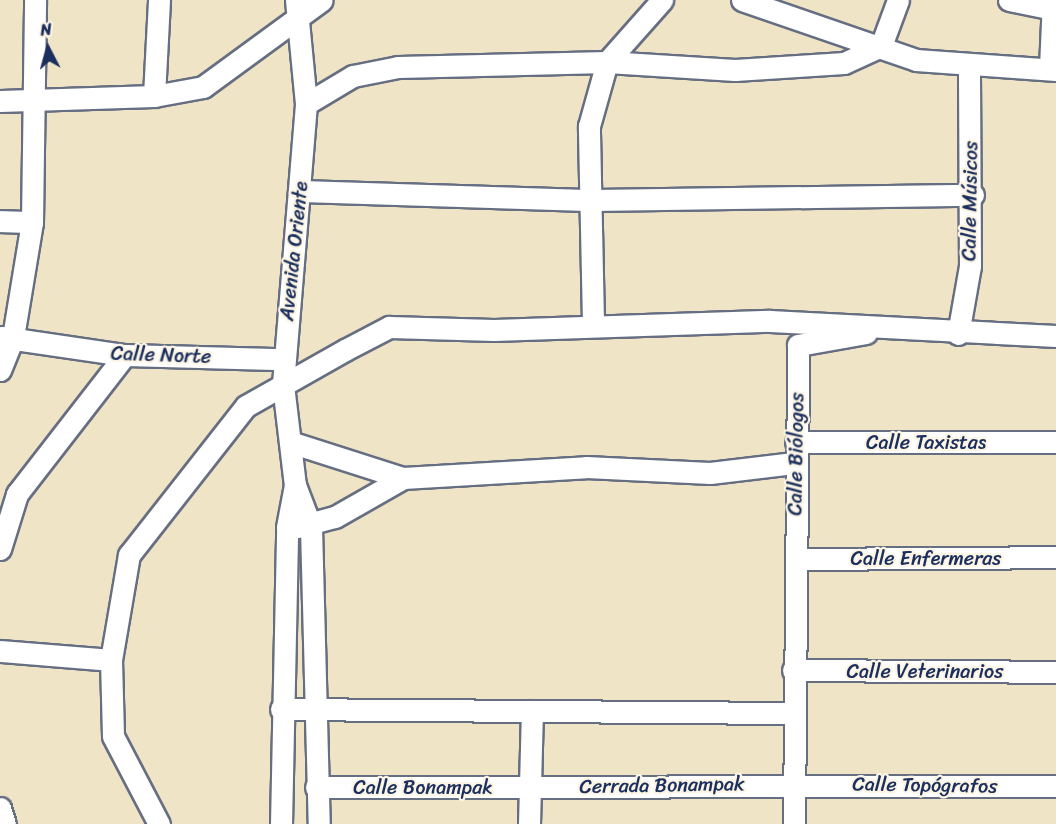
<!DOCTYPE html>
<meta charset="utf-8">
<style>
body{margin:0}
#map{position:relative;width:1056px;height:824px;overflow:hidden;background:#f0e4c6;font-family:Sriracha,sans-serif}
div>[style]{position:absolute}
.roads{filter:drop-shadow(2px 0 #666e82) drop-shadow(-2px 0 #666e82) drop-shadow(0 2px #666e82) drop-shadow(0 -2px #666e82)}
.minor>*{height:21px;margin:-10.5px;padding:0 10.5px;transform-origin:10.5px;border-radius:10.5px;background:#fff}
span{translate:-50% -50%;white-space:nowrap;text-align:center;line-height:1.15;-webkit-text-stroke:4.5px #fcf5e5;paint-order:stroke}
.street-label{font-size:20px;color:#1b2f5e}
.north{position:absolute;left:18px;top:18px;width:60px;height:60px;-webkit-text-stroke:4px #fcf5e5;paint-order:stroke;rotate:354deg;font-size:16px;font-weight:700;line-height:24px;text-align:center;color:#1b2f5e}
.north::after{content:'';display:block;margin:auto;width:21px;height:27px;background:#1b2f5e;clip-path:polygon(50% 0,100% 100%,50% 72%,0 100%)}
</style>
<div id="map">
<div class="roads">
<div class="minor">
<div style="left:296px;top:0;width:104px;rotate:84.5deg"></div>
<div style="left:306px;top:104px;width:282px;rotate:94.7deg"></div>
<div style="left:283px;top:385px;width:101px;rotate:83.2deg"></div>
<div style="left:295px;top:485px;width:45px;rotate:69.1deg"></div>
<div style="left:311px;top:527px;width:297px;rotate:88.5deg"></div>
<div style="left:742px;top:0;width:184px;rotate:19deg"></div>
<div style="left:916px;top:60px;width:140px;rotate:4.1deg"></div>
<div style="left:1009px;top:0;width:45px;rotate:11.6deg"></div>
<div style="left:1050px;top:68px;width:68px;rotate:-87.5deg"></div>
<div style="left:154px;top:96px;width:96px;rotate:-87deg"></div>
<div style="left:0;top:101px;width:154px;rotate:-1.9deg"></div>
<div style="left:154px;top:96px;width:50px;rotate:-10.4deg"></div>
<div style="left:203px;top:87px;width:147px;rotate:-36.2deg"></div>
<div style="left:306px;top:104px;width:55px;rotate:-30.8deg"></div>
<div style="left:353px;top:76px;width:46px;rotate:-11.3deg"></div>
<div style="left:398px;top:67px;width:209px;rotate:-1.4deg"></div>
<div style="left:607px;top:62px;width:128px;rotate:3.6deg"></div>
<div style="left:735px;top:70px;width:109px;rotate:-3.7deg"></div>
<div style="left:844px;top:63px;width:41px;rotate:-24.7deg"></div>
<div style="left:881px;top:46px;width:49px;rotate:-69.7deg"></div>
<div style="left:301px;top:191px;width:293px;rotate:1.8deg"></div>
<div style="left:594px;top:200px;width:379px;rotate:-0.8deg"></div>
<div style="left:0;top:221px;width:32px;rotate:2deg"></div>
<div style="left:593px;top:323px;width:197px;rotate:-91.2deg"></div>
<div style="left:589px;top:126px;width:66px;rotate:-74.3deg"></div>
<div style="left:607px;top:62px;width:83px;rotate:-48.4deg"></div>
<div style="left:958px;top:334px;width:69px;rotate:-80deg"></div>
<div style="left:970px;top:266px;width:199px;rotate:-90.3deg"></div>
<div style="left:1px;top:337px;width:125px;rotate:8.3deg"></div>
<div style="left:125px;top:355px;width:158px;rotate:1.5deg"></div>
<div style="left:0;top:370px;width:35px;rotate:-68deg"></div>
<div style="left:13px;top:337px;width:117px;rotate:-80.6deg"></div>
<div style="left:32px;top:222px;width:222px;rotate:-89.2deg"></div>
<div style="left:290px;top:442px;width:119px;rotate:17.7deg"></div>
<div style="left:403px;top:478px;width:183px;rotate:-3.4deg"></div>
<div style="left:586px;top:467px;width:124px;rotate:2.8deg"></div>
<div style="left:710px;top:473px;width:85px;rotate:-6.8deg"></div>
<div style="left:796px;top:442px;width:260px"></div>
<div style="left:297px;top:527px;width:39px;rotate:-15deg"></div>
<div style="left:335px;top:517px;width:78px;rotate:-29.8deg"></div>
<div style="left:0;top:549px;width:58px;rotate:-72.8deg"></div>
<div style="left:17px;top:494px;width:176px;rotate:-52.2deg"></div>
<div style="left:796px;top:559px;width:260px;rotate:-0.4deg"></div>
<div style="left:0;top:651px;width:111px;rotate:4.6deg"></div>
<div style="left:793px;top:670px;width:263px;rotate:0.4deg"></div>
<div style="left:281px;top:709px;width:512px;rotate:0.45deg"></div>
<div style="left:316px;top:787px;width:740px;rotate:-0.08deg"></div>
<div style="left:0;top:808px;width:17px;rotate:73deg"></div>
<div style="left:159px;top:824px;width:99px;rotate:-117.6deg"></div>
<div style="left:113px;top:736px;width:76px;rotate:-91.5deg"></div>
<div style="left:111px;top:660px;width:107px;rotate:-80.3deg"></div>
<div style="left:129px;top:555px;width:189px;rotate:-51.9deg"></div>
<div style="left:246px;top:406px;width:114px;rotate:-29.5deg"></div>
<div style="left:345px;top:350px;width:50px;rotate:-27.6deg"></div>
<div style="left:389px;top:327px;width:105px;rotate:1.6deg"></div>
<div style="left:494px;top:330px;width:276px;rotate:-1.9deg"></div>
<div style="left:770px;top:321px;width:286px;rotate:3deg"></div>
<div style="left:281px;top:824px;width:297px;rotate:-88.8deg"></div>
<div style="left:287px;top:527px;width:43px;rotate:-79.2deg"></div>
<div style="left:529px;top:824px;width:113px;rotate:-88.5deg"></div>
<div style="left:794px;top:824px;width:479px;rotate:-89.5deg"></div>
<div style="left:798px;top:345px;width:69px;rotate:-10deg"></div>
</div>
</div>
<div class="street-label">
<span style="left:970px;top:201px;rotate:-89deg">Calle Músicos</span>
<span style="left:294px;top:251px;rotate:-84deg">Avenida Oriente</span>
<span style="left:161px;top:355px;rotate:2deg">Calle Norte</span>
<span style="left:926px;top:442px">Calle Taxistas</span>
<span style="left:796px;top:454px;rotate:-89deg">Calle Biólogos</span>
<span style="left:926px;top:558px">Calle Enfermeras</span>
<span style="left:925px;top:671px">Calle Veterinarios</span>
<span style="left:662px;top:785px;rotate:-1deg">Cerrada Bonampak</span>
<span style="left:925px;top:785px;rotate:1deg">Calle Topógrafos</span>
<span style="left:423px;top:787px">Calle Bonampak</span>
</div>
<div class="north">N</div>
</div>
